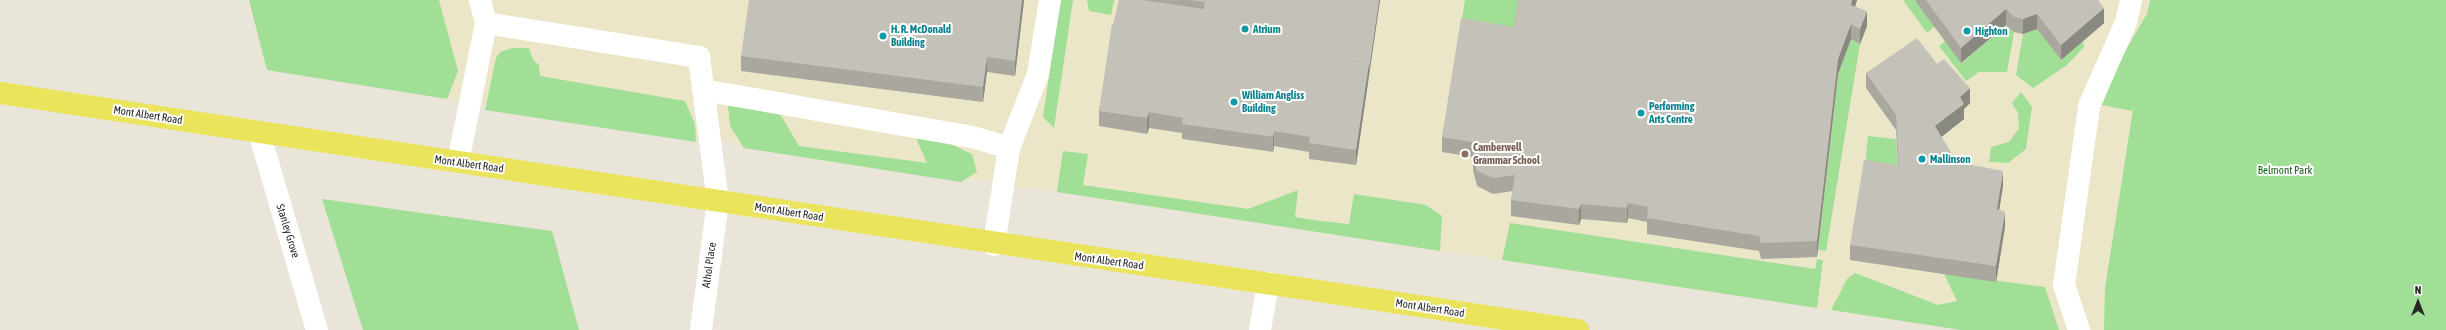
<!DOCTYPE html>
<style>
body{margin:0}
#map{position:relative;width:2446px;height:330px;overflow:hidden;background:#e9e5d8;font-family:"Asap Condensed",sans-serif}
div>[style]{position:absolute}
.education>*{inset:0;background:#ebe6c8}
.green>*{inset:0;background:#a1de96}
.minor>*{height:22px;margin:-11px;padding:0 11px;transform-origin:11px;border-radius:11px;background:#fff}
.major>*{height:22px;margin:-11px;padding:0 11px;transform-origin:11px;border-radius:11px;background:#eae45d}
.wall>*{inset:0;background:#a9a79e}
.shaded-wall>*{inset:0;background:#898881}
.building>*{inset:0;background:#c4c2b8}
.dots>*{width:11px;height:11px;translate:-50% -50%;box-sizing:border-box;border:2px solid #fff;border-radius:50%}
span{translate:-50% -50%;white-space:nowrap;text-align:center;line-height:1.15;-webkit-text-stroke:4px #fff;paint-order:stroke}
.culture-label{font-size:11px;color:#0d838f;font-weight:700}
.left{translate:0 -50%;text-align:left}
.street-label{font-size:11px;color:#272727}
.education-label{font-size:11px;color:#785e54;font-weight:700}
.park-label{font-size:11px;color:#1c5f1c}
.north{position:absolute;left:2398px;top:282px;width:40px;height:40px;-webkit-text-stroke:3px #fff;paint-order:stroke;rotate:0deg;font-size:11px;font-weight:700;line-height:16px;text-align:center;color:#272727}
.north::after{content:'';display:block;margin:auto;width:14px;height:18px;background:#272727;clip-path:polygon(50% 0,100% 100%,50% 72%,0 100%)}
</style>
<div id="map">
<div class="education">
<div style="clip-path:polygon(439px 0,2150px 0,2105px 288px,2104px 330px,1961px 330px,447px 99px,458px 71px)"></div>
</div>
<div class="green">
<div style="clip-path:polygon(249px 0,439px 0,458px 71px,447px 99px,267px 70px)"></div>
<div style="clip-path:polygon(1060px 0,1073px 0,1054px 128px,1043px 117px)"></div>
<div style="clip-path:polygon(1087px 0,1114px 0,1111px 15px,1089px 11px)"></div>
<div style="clip-path:polygon(1465px 0,1520px 0,1516px 28px,1462px 19px)"></div>
<div style="clip-path:polygon(1903px 0,1918px 0,1934px 27px,1927px 33px)"></div>
<div style="clip-path:polygon(2150px 0,2446px 0,2446px 330px,2104px 330px,2105px 288px,2134px 103px,2132px 111px,2102px 105px,2118px 63px,2147px 14px)"></div>
<div style="clip-path:polygon(2006px 25px,2014px 32px,2007px 72px,1979px 72px,1966px 81px,1939px 46px,1945px 41px,1962px 63px)"></div>
<div style="clip-path:polygon(2037px 29px,2061px 60px,2083px 41px,2084px 47px,2067px 65px,2033px 88px,2016px 75px,2023px 34px)"></div>
<div style="clip-path:polygon(1851px 39px,1860px 44px,1826px 251px,1818px 250px,1838px 74px)"></div>
<div style="clip-path:polygon(512px 48px,529px 48px,533px 60px,539px 65px,540px 76px,685px 101px,695px 124px,696px 142px,485px 110px,496px 58px,500px 52px)"></div>
<div style="clip-path:polygon(2021px 92px,2032px 107px,2026px 149px,2008px 163px,1989px 162px,1991px 147px,2009px 142px,2019px 128px,2018px 113px,2012px 103px)"></div>
<div style="clip-path:polygon(728px 106px,779px 112px,799px 146px,927px 163px,915px 136px,946px 142px,972px 154px,977px 172px,961px 182px,744px 148px,730px 126px)"></div>
<div style="clip-path:polygon(1868px 136px,1896px 139px,1899px 180px,1864px 176px)"></div>
<div style="clip-path:polygon(1063px 151px,1088px 154px,1083px 185px,1248px 209px,1298px 190px,1295px 217px,1312px 220px,1349px 224px,1354px 194px,1426px 205px,1442px 216px,1440px 251px,1057px 192px)"></div>
<div style="clip-path:polygon(322px 199px,552px 231px,579px 330px,363px 330px)"></div>
<div style="clip-path:polygon(1510px 223px,1815px 269px,1817px 259px,1823px 260px,1817px 308px,1502px 260px)"></div>
<div style="clip-path:polygon(1855px 273px,1938px 305px,1957px 301px,1944px 274px,2045px 287px,2059px 330px,1961px 330px,1831px 310px,1847px 279px)"></div>
</div>
<div class="minor">
<div style="left:486px;top:23px;width:216px;rotate:9.1deg"></div>
<div style="left:699px;top:57px;width:145px;rotate:82.5deg"></div>
<div style="left:718px;top:201px;width:130px;rotate:97.5deg"></div>
<div style="left:703px;top:90px;width:274px;rotate:9.9deg"></div>
<div style="left:973px;top:137px;width:38px;rotate:17deg"></div>
<div style="left:259px;top:132px;width:206px;rotate:73.7deg"></div>
<div style="left:458px;top:162px;width:142px;rotate:-78.6deg"></div>
<div style="left:486px;top:23px;width:24px;rotate:-105deg"></div>
<div style="left:994px;top:245px;width:98px;rotate:-81.2deg"></div>
<div style="left:1009px;top:148px;width:79px;rotate:-68.6deg"></div>
<div style="left:1038px;top:74px;width:75px;rotate:-80.8deg"></div>
<div style="left:1260px;top:330px;width:48px;rotate:-80.3deg"></div>
<div style="left:2079px;top:330px;width:47px;rotate:-108.4deg"></div>
<div style="left:2064px;top:285px;width:181px;rotate:-82deg"></div>
<div style="left:2089px;top:106px;width:92px;rotate:-66.2deg"></div>
<div style="left:2126px;top:22px;width:23px;rotate:-77deg"></div>
</div>
<div class="major">
<div style="left:0;top:93px;width:1596px;rotate:8.54deg"></div>
</div>
<div class="wall">
<div style="clip-path:polygon(1024px 0,1015px 76px,987px 72px,983px 102px,741px 71px,741px 56px)"></div>
<div style="clip-path:polygon(1119px 0,1380px 0,1356px 165px,1309px 159px,1309px 152px,1274px 146px,1273px 152px,1182px 139px,1182px 133px,1149px 128px,1147px 134px,1099px 126px,1099px 111px)"></div>
<div style="clip-path:polygon(1518px 0,1857px 0,1855px 7px,1867px 26px,1860px 44px,1851px 39px,1838px 74px,1817px 257px,1761px 259px,1759px 251px,1647px 234px,1647px 222px,1628px 218px,1627px 223px,1581px 219px,1579px 225px,1511px 216px,1511px 200px,1513px 191px,1493px 194px,1477px 186px,1473px 170px,1473px 157px,1442px 152px,1442px 137px,1514px 27px)"></div>
<div style="clip-path:polygon(1916px 0,2098px 0,2104px 23px,2061px 60px,2037px 29px,2023px 34px,2014px 32px,2006px 25px,1961px 63px,1916px 2px)"></div>
<div style="clip-path:polygon(1937px 64px,1970px 103px,1964px 109px,1964px 119px,1941px 137px,1957px 162px,2003px 186px,1999px 210px,2005px 227px,1996px 282px,1850px 260px,1850px 245px,1898px 165px,1896px 130px,1866px 88px,1866px 73px)"></div>
</div>
<div class="shaded-wall">
<div style="clip-path:polygon(1022px 0,1024px 0,1015px 76px,1015px 61px)"></div>
<div style="clip-path:polygon(1379px 0,1380px 0,1356px 165px,1356px 150px,1369px 63px)"></div>
<div style="clip-path:polygon(1852px 0,1857px 0,1851px 20px,1851px 5px)"></div>
<div style="clip-path:polygon(2104px 8px,2104px 23px,2061px 60px,2061px 45px)"></div>
<div style="clip-path:polygon(2006px 9px,2006px 25px,1961px 63px,1961px 48px)"></div>
<div style="clip-path:polygon(1867px 11px,1867px 26px,1860px 44px,1860px 29px)"></div>
<div style="clip-path:polygon(2037px 14px,2037px 29px,2023px 34px,2023px 19px)"></div>
<div style="clip-path:polygon(1851px 24px,1851px 39px,1838px 74px,1817px 257px,1817px 241px,1838px 59px)"></div>
<div style="clip-path:polygon(987px 57px,987px 72px,983px 102px,983px 87px)"></div>
<div style="clip-path:polygon(1970px 88px,1970px 103px,1964px 109px,1964px 119px,1935px 142px,1935px 126px,1960px 97px)"></div>
<div style="clip-path:polygon(1149px 112px,1149px 128px,1147px 134px,1147px 118px)"></div>
<div style="clip-path:polygon(1274px 131px,1274px 146px,1273px 152px,1273px 137px)"></div>
<div style="clip-path:polygon(2003px 171px,2003px 186px,1997px 224px,1997px 209px)"></div>
<div style="clip-path:polygon(1628px 203px,1628px 218px,1627px 223px,1627px 208px)"></div>
<div style="clip-path:polygon(1581px 204px,1581px 219px,1579px 225px,1579px 209px)"></div>
<div style="clip-path:polygon(2005px 212px,2005px 227px,1996px 282px,1996px 266px)"></div>
</div>
<div class="building">
<div style="clip-path:polygon(749px 0,1022px 0,1015px 61px,987px 57px,983px 87px,741px 56px)"></div>
<div style="clip-path:polygon(1119px 0,1142px 0,1204px 9px,1205px 0,1379px 0,1369px 70px,1369px 63px,1113px 25px)"></div>
<div style="clip-path:polygon(1190px 0,1204px 0,1204px 2px)"></div>
<div style="clip-path:polygon(1518px 0,1852px 0,1851px 5px,1867px 11px,1860px 29px,1851px 24px,1838px 59px,1817px 241px,1761px 243px,1759px 236px,1647px 218px,1648px 207px,1628px 203px,1627px 208px,1581px 204px,1579px 209px,1511px 200px,1515px 175px,1493px 178px,1477px 171px,1473px 155px,1477px 143px,1442px 137px,1461px 18px,1514px 27px)"></div>
<div style="clip-path:polygon(1926px 0,2098px 0,2104px 8px,2061px 45px,2037px 14px,2023px 19px,2014px 17px,2006px 9px,1961px 48px)"></div>
<div style="clip-path:polygon(1112px 24px,1369px 63px,1356px 150px,1309px 143px,1310px 137px,1274px 131px,1273px 137px,1182px 124px,1183px 118px,1149px 112px,1147px 118px,1099px 111px)"></div>
<div style="clip-path:polygon(1917px 38px,1937px 64px,1944px 59px,1970px 88px,1960px 97px,1964px 104px,1935px 126px,1957px 162px,2003px 171px,1997px 209px,2005px 212px,1996px 266px,1850px 245px,1864px 160px,1899px 165px,1896px 115px,1866px 73px)"></div>
</div>
<div class="dots">
<div style="left:1245px;top:29px;background:#0f9aa8"></div>
<div style="left:1967px;top:31px;background:#0f9aa8"></div>
<div style="left:883px;top:36px;background:#0f9aa8"></div>
<div style="left:1234px;top:102px;background:#0f9aa8"></div>
<div style="left:1641px;top:113px;background:#0f9aa8"></div>
<div style="left:1465px;top:154px;background:#8d6e63"></div>
<div style="left:1922px;top:159px;background:#0f9aa8"></div>
</div>
<div class="culture-label">
<span class="left" style="left:1253px;top:29px">Atrium</span>
<span class="left" style="left:891px;top:36px">H. R. McDonald<br>Building</span>
<span class="left" style="left:1975px;top:31px">Highton</span>
<span class="left" style="left:1242px;top:102px">William Angliss<br>Building</span>
<span class="left" style="left:1649px;top:113px">Performing<br>Arts Centre</span>
<span class="left" style="left:1930px;top:159px">Mallinson</span>
</div>
<div class="street-label">
<span style="left:148px;top:115px;rotate:9deg">Mont Albert Road</span>
<span style="left:469px;top:164px;rotate:8deg">Mont Albert Road</span>
<span style="left:789px;top:212px;rotate:9deg">Mont Albert Road</span>
<span style="left:288px;top:231px;rotate:73deg">Stanley Grove</span>
<span style="left:1109px;top:261px;rotate:8deg">Mont Albert Road</span>
<span style="left:709px;top:265px;rotate:-82deg">Athol Place</span>
<span style="left:1430px;top:308px;rotate:9deg">Mont Albert Road</span>
</div>
<div class="education-label">
<span class="left" style="left:1473px;top:154px">Camberwell<br>Grammar School</span>
</div>
<div class="park-label">
<span style="left:2285px;top:170px">Belmont Park</span>
</div>
<div class="north">N</div>
</div>
